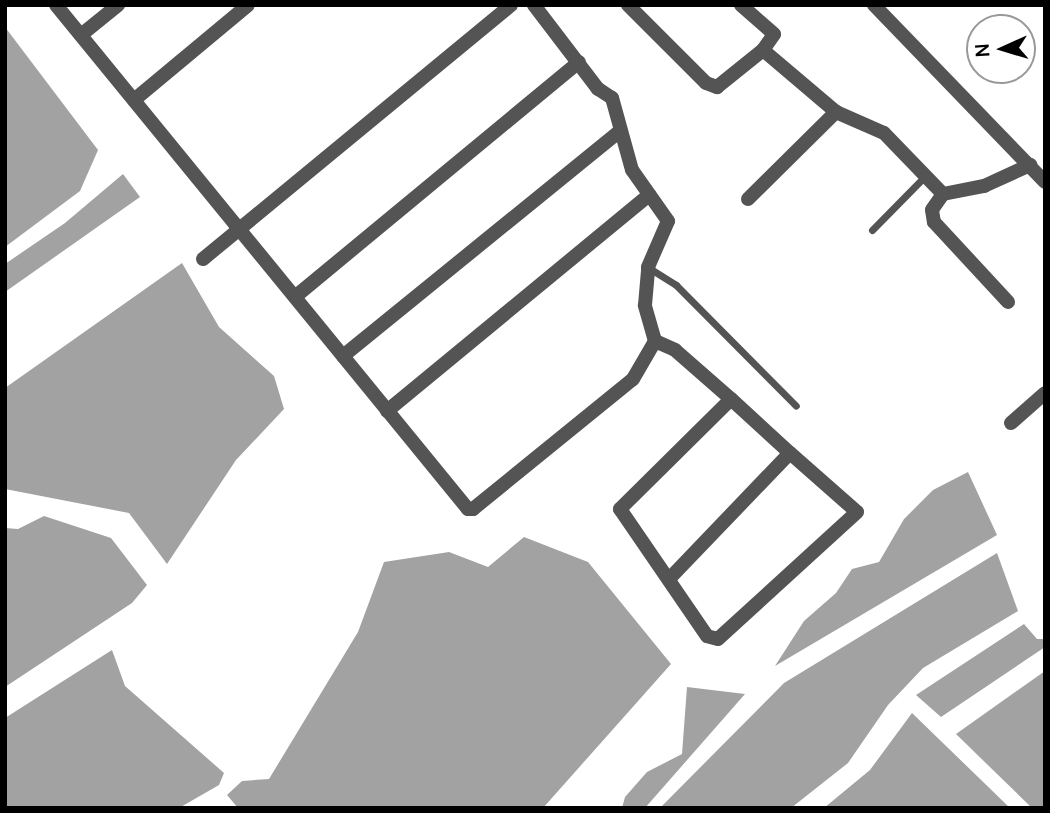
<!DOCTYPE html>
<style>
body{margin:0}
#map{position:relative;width:1050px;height:813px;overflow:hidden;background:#fff;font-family:Manrope,sans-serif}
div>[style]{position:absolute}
.water>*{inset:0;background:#a2a2a2}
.service>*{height:7px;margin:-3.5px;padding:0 3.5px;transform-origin:3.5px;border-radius:3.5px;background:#545454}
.minor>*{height:14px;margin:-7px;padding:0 7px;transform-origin:7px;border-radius:7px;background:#545454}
span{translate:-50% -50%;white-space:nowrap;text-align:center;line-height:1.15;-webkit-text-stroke:6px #fff;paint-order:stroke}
.frame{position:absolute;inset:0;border:7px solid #000;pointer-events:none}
.north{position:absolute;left:966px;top:14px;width:70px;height:70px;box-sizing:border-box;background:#fff;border:2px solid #999;border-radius:50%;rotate:266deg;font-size:19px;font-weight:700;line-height:28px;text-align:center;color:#000}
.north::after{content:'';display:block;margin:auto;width:24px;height:32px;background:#000;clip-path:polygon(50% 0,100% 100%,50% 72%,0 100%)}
</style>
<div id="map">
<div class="water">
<div style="clip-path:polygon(5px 27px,98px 150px,80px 191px,5px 247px)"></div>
<div style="clip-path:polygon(123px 174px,140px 197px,5px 292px,5px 264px,65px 223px)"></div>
<div style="clip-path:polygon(182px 263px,219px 327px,274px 376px,284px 409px,236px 460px,167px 564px,129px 513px,5px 489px,5px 388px)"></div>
<div style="clip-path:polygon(968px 472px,997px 535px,775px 666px,804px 621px,836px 593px,852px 569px,879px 562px,904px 519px,933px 490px)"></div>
<div style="clip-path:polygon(44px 516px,111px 538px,147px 585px,132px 603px,5px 687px,5px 528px,18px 529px)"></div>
<div style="clip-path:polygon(524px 537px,588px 562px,671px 664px,543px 808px,238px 808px,227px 795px,242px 781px,269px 779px,358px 632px,384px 562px,449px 552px,488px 567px)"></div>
<div style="clip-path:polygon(997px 553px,1018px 611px,923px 668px,888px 705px,848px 763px,791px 808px,660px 808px,784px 683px)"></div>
<div style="clip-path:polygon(1024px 624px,1037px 639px,1045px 639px,1045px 647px,941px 717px,916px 695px)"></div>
<div style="clip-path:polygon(112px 650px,125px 686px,224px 773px,219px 785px,179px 808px,5px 808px,5px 718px)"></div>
<div style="clip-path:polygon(1045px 671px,1045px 808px,1032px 808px,956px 734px)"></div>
<div style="clip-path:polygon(687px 687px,745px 694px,645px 808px,622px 808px,625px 797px,647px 772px,682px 754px)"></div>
<div style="clip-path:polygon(912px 713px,1010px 808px,824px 808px,870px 770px)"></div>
</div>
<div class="service">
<div style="left:872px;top:230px;width:74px;rotate:-45.5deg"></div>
<div style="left:649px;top:268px;width:32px;rotate:32deg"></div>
<div style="left:676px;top:285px;width:170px;rotate:45.2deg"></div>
</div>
<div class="minor">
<div style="left:56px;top:5px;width:651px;rotate:50.74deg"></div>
<div style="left:468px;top:509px;width:5px"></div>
<div style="left:473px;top:509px;width:206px;rotate:-39.1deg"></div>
<div style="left:633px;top:379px;width:44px;rotate:-59.9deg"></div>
<div style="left:655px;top:341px;width:37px;rotate:-106deg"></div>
<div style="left:645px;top:305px;width:38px;rotate:-85deg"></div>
<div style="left:648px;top:267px;width:50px;rotate:-66.5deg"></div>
<div style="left:668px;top:221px;width:62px;rotate:-125.2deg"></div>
<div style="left:632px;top:170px;width:75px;rotate:-105.5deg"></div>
<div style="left:612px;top:98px;width:17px;rotate:-147deg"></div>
<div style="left:598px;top:89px;width:106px;rotate:-127.3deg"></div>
<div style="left:628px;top:5px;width:110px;rotate:45deg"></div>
<div style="left:706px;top:83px;width:12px;rotate:20deg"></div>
<div style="left:717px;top:87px;width:59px;rotate:-38.8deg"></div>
<div style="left:763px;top:50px;width:19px;rotate:-55deg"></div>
<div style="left:774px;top:34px;width:44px;rotate:-138.7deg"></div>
<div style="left:874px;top:5px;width:246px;rotate:46deg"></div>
<div style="left:81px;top:35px;width:48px;rotate:-39deg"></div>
<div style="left:763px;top:50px;width:96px;rotate:40.3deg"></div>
<div style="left:836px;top:112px;width:52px;rotate:23.6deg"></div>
<div style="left:884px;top:133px;width:85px;rotate:46deg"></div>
<div style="left:943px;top:194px;width:42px;rotate:-11deg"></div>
<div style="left:984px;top:186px;width:51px;rotate:-24.5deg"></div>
<div style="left:134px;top:100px;width:148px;rotate:-39.8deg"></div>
<div style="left:943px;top:194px;width:19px;rotate:125deg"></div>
<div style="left:932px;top:210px;width:12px;rotate:81deg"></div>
<div style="left:934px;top:222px;width:109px;rotate:47.2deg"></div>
<div style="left:748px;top:199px;width:124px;rotate:-44.7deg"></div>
<div style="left:203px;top:259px;width:399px;rotate:-39.5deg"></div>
<div style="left:296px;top:296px;width:367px;rotate:-39.6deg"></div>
<div style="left:655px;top:341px;width:22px;rotate:24deg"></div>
<div style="left:675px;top:350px;width:74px;rotate:41.2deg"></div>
<div style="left:731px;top:399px;width:80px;rotate:42.5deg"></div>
<div style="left:790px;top:453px;width:89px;rotate:41.4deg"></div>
<div style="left:857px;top:512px;width:188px;rotate:137.6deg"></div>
<div style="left:718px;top:639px;width:11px;rotate:-165deg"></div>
<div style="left:707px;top:636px;width:154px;rotate:-124.4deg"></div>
<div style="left:620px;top:509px;width:156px;rotate:-44.7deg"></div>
<div style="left:343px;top:356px;width:357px;rotate:-39.1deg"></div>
<div style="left:387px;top:411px;width:340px;rotate:-39.5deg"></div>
<div style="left:1011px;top:423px;width:45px;rotate:-41.4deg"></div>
<div style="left:670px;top:578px;width:173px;rotate:-46.2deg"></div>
</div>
<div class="frame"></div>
<div class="north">N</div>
</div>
